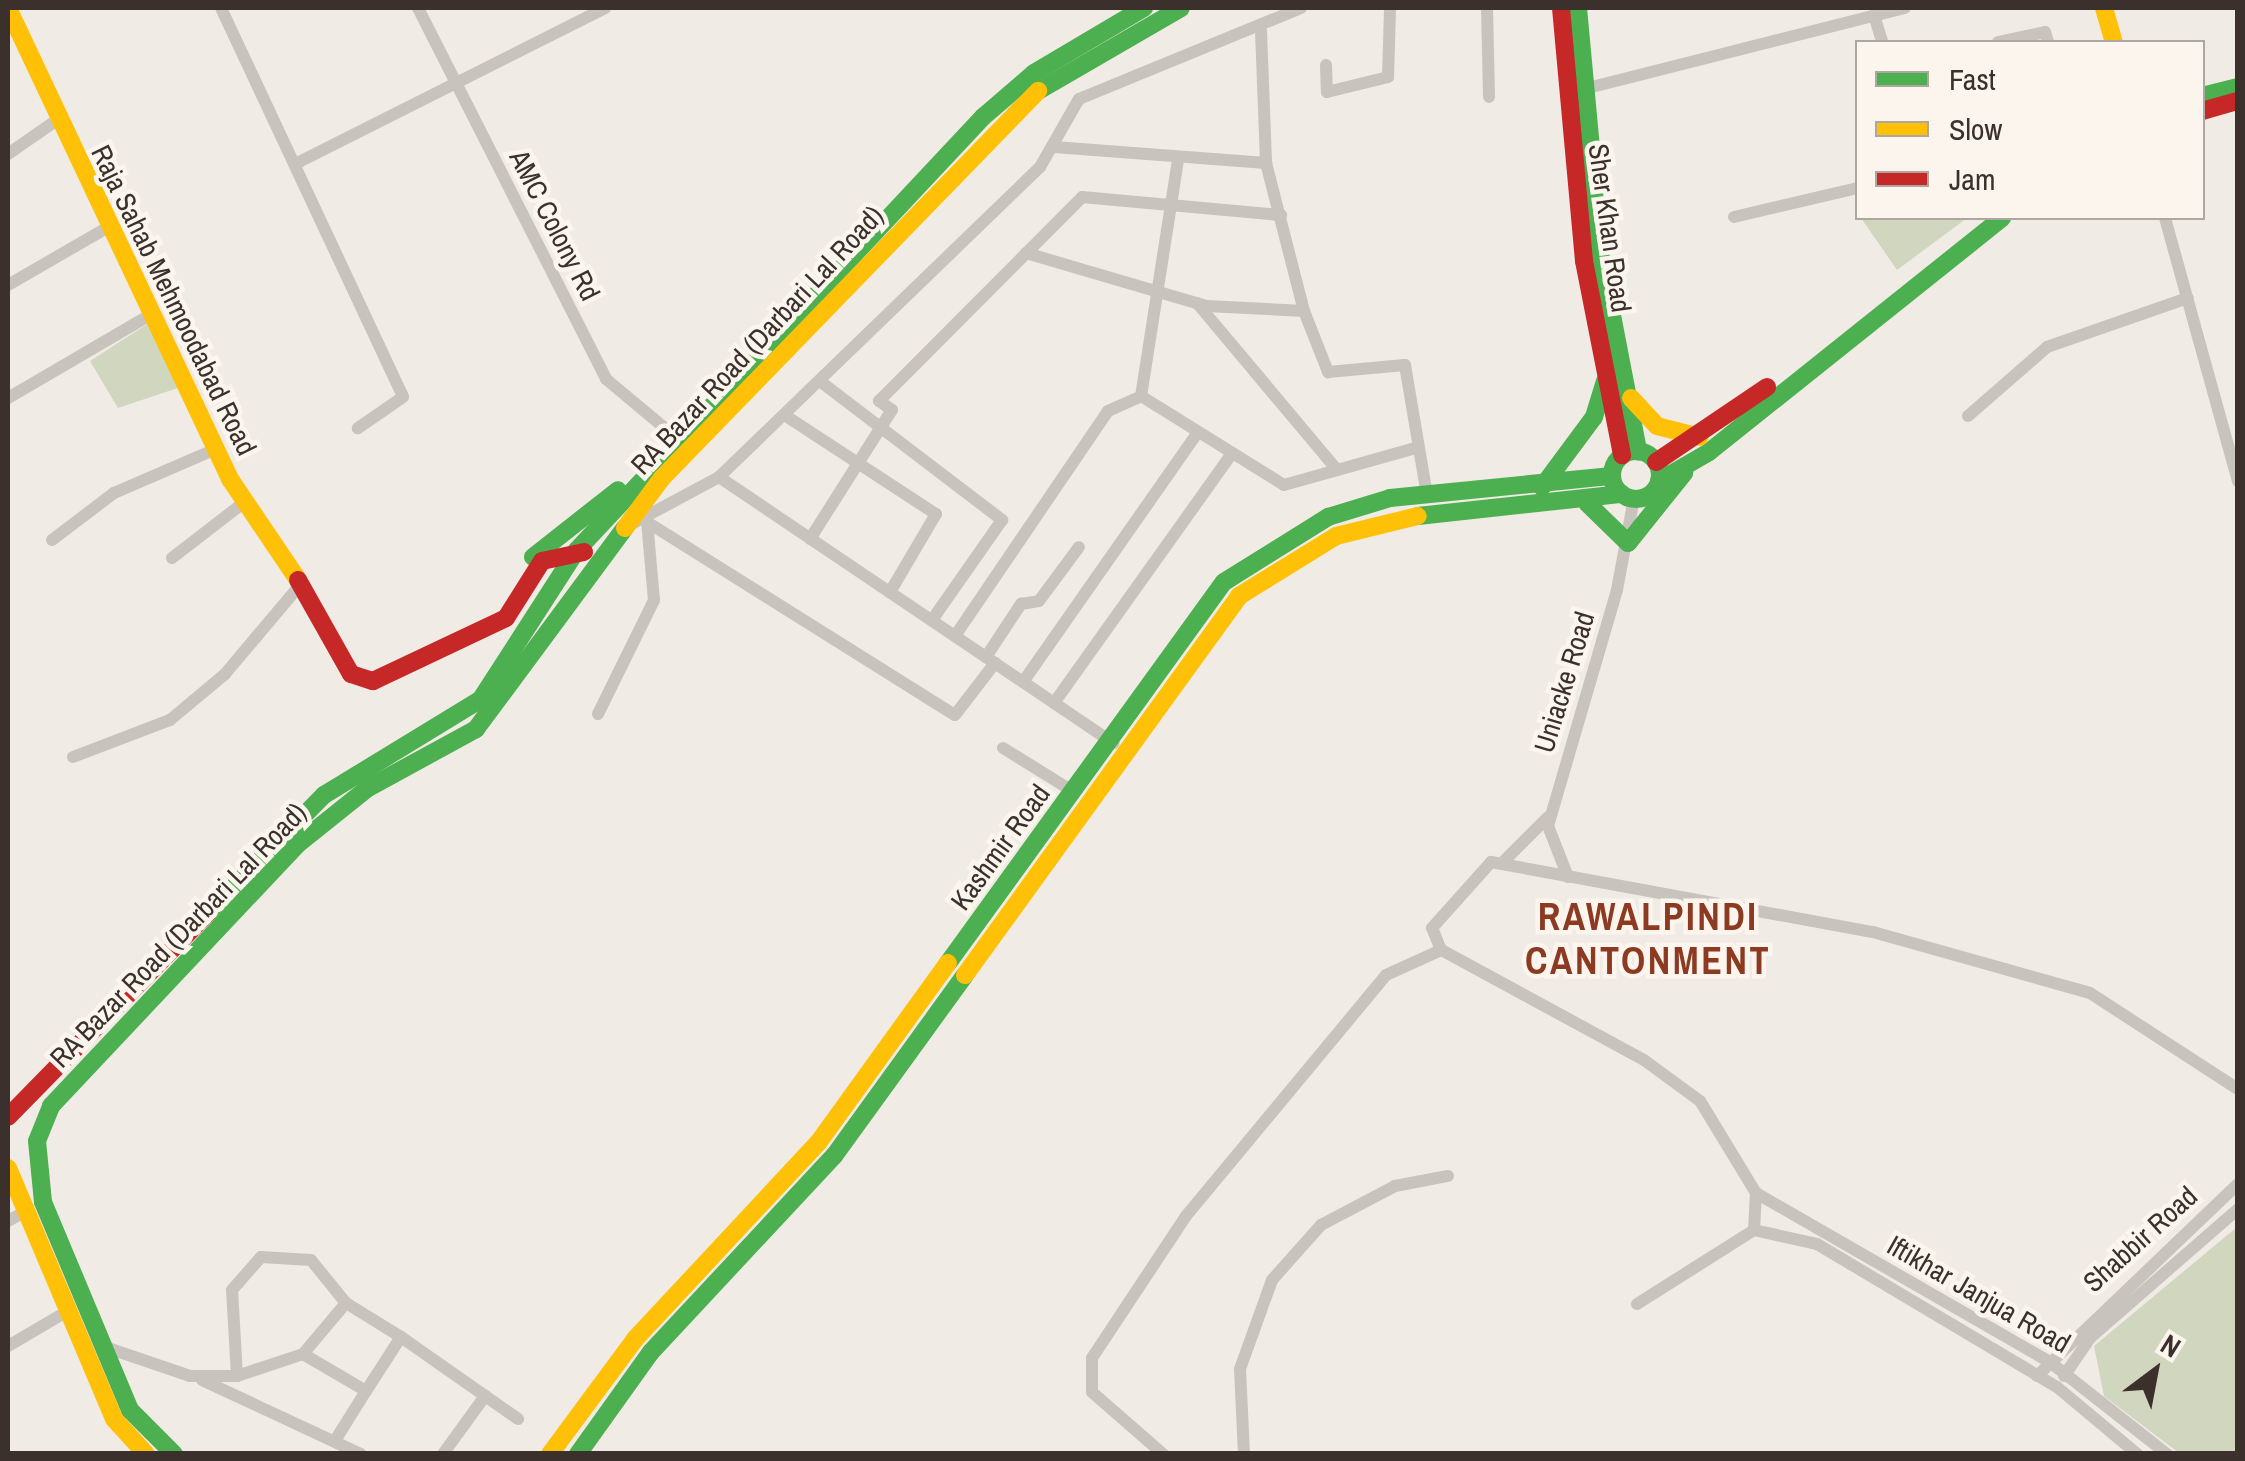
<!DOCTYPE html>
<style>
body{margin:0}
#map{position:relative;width:2245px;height:1461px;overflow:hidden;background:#f0ebe5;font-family:"Archivo Narrow",sans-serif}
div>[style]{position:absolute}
.green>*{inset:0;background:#d1d6bf}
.street>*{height:12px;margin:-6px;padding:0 6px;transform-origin:6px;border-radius:6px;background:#c9c3be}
.fast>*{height:18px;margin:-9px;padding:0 9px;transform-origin:9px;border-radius:9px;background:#4caf50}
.fast>.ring{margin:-9px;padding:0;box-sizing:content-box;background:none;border:18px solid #4caf50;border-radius:50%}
.slow>*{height:18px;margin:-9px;padding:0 9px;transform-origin:9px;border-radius:9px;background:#ffc107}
.jam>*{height:18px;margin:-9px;padding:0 9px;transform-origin:9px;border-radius:9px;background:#c62828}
span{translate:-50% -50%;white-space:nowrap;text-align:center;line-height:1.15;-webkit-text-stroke:9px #fbf5ee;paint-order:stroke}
.street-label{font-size:28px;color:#3b302b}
.district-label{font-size:38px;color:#8c3b22;font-weight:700;letter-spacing:2.5px}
.frame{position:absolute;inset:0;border:10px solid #3b302b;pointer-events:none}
.legend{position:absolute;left:1855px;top:40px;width:350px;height:180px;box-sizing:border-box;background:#fbf5ee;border:2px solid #aea6a0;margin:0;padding:12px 18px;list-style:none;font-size:30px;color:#3b302b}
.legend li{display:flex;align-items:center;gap:20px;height:50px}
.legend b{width:50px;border:2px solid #aea6a0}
.north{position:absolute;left:2105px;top:1321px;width:100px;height:100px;-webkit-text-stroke:8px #fbf5ee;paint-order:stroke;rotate:32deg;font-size:28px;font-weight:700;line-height:40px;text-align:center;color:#3b302b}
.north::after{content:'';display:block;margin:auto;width:35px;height:45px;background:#3b302b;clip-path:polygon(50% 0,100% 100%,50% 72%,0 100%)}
</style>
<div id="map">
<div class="green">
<div style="clip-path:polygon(1861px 218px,1967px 218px,1897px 270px)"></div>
<div style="clip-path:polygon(149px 323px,181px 387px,118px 408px,90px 361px)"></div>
<div style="clip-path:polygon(2237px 1227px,2237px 1453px,2179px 1453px,2104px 1396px,2094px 1346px)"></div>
</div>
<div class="street">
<div style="left:221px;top:8px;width:429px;rotate:64.9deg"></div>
<div style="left:403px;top:397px;width:55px;rotate:145.4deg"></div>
<div style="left:418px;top:8px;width:416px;rotate:63.1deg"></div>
<div style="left:606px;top:379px;width:95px;rotate:39.9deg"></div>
<div style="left:1487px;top:8px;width:89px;rotate:88.7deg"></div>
<div style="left:1874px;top:15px;width:28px;rotate:73deg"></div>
<div style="left:1261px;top:31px;width:132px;rotate:87.8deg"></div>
<div style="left:1266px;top:163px;width:153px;rotate:75.6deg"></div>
<div style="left:1304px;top:311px;width:66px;rotate:68.5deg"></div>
<div style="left:1328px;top:372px;width:77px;rotate:-5.2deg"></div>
<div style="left:1405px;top:365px;width:132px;rotate:80.4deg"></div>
<div style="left:1998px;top:42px;width:48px;rotate:-12deg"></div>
<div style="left:2045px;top:32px;width:10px;rotate:73deg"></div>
<div style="left:1326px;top:65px;width:27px;rotate:88deg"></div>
<div style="left:1327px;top:92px;width:63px;rotate:-13.8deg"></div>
<div style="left:1388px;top:77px;width:69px;rotate:-88.3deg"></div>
<div style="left:1580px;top:90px;width:335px;rotate:-14.2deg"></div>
<div style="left:1054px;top:147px;width:213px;rotate:4.3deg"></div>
<div style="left:8px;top:154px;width:60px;rotate:-34.8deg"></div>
<div style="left:1178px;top:160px;width:239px;rotate:98.9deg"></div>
<div style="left:1141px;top:396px;width:168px;rotate:31.9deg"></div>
<div style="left:1284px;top:485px;width:140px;rotate:-15.7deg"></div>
<div style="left:299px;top:162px;width:343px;rotate:-26.7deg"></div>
<div style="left:1734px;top:217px;width:127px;rotate:-13.2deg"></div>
<div style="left:2165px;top:218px;width:273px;rotate:74.5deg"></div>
<div style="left:1026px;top:253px;width:188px;rotate:16.4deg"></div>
<div style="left:1206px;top:306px;width:98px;rotate:2.9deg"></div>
<div style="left:8px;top:285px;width:118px;rotate:-30deg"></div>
<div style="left:1197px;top:303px;width:218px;rotate:50deg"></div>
<div style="left:821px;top:382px;width:228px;rotate:37.3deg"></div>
<div style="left:1002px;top:520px;width:122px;rotate:125deg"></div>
<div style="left:8px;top:398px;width:164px;rotate:-30.3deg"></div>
<div style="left:786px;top:416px;width:179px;rotate:33.2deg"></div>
<div style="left:936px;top:514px;width:91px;rotate:120.5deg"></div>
<div style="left:1968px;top:416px;width:105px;rotate:-41.1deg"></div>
<div style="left:2047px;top:347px;width:149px;rotate:-19.2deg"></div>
<div style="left:719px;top:477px;width:446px;rotate:-44deg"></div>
<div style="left:1040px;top:167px;width:78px;rotate:-60.2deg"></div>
<div style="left:1079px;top:99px;width:240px;rotate:-22.3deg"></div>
<div style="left:647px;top:522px;width:363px;rotate:32.1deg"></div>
<div style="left:955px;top:715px;width:66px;rotate:-52.4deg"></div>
<div style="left:624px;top:528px;width:108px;rotate:-28.2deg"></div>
<div style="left:719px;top:477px;width:476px;rotate:34deg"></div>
<div style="left:810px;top:539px;width:153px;rotate:-57.6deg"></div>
<div style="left:892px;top:410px;width:16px;rotate:-145deg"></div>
<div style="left:879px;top:401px;width:288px;rotate:-45.1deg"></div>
<div style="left:1082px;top:197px;width:200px;rotate:5.2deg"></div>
<div style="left:52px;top:540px;width:78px;rotate:-37.2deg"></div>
<div style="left:114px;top:493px;width:111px;rotate:-23.3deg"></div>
<div style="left:172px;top:558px;width:95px;rotate:-37.7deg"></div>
<div style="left:955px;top:636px;width:272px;rotate:-55.8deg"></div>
<div style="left:1108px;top:411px;width:36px;rotate:-24deg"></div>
<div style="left:986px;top:657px;width:64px;rotate:-56.6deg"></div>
<div style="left:1021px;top:604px;width:18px;rotate:-9deg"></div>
<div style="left:1039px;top:601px;width:67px;rotate:-53.5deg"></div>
<div style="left:1023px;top:682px;width:305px;rotate:-55deg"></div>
<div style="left:1054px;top:703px;width:307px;rotate:-54.5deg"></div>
<div style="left:598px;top:714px;width:127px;rotate:-63.8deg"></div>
<div style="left:654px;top:600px;width:78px;rotate:-95.1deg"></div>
<div style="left:1003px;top:748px;width:84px;rotate:31.8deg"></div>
<div style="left:73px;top:757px;width:104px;rotate:-20.9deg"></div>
<div style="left:170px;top:720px;width:72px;rotate:-39.9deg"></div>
<div style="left:225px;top:674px;width:115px;rotate:-49.9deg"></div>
<div style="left:1504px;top:861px;width:62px;rotate:-45deg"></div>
<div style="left:1568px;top:877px;width:55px;rotate:-111.4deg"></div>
<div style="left:1548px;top:826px;width:246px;rotate:-73.7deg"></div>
<div style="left:1617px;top:590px;width:94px;rotate:-79.5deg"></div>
<div style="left:1756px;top:1193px;width:339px;rotate:29.9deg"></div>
<div style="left:2050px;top:1362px;width:149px;rotate:38.2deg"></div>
<div style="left:8px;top:1221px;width:18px;rotate:-29deg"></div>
<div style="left:1754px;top:1230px;width:65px;rotate:12.5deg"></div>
<div style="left:1817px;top:1244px;width:279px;rotate:30.8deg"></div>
<div style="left:2057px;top:1387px;width:104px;rotate:39.9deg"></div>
<div style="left:1637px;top:1304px;width:138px;rotate:-32.3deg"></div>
<div style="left:1754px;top:1230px;width:37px;rotate:-87deg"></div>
<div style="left:1756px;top:1193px;width:108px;rotate:-121.3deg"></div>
<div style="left:1700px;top:1101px;width:69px;rotate:-143.8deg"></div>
<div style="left:1644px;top:1060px;width:231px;rotate:-151.5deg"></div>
<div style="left:1441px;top:950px;width:24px;rotate:-112deg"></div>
<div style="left:1432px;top:928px;width:89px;rotate:-48.2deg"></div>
<div style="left:1491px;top:862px;width:388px;rotate:10.4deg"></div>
<div style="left:1873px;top:932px;width:225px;rotate:15.7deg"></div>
<div style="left:2090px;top:993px;width:176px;rotate:33deg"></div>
<div style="left:8px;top:1346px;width:69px;rotate:-30.3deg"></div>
<div style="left:102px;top:1346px;width:93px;rotate:18.8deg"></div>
<div style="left:190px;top:1376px;width:47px"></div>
<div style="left:237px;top:1376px;width:70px;rotate:-18.4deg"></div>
<div style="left:303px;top:1354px;width:73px;rotate:30.4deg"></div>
<div style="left:366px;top:1391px;width:64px;rotate:-57.1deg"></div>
<div style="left:401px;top:1337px;width:143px;rotate:35deg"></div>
<div style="left:303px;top:1354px;width:67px;rotate:-49.9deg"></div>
<div style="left:346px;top:1303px;width:65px;rotate:31.7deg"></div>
<div style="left:237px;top:1376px;width:86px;rotate:-93.3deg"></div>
<div style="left:232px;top:1290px;width:44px;rotate:-48.7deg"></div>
<div style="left:261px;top:1257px;width:50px;rotate:3.4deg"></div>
<div style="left:311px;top:1260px;width:55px;rotate:50.9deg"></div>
<div style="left:2037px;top:1376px;width:278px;rotate:-43.7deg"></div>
<div style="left:2064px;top:1376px;width:46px;rotate:-55.6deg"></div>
<div style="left:2090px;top:1338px;width:196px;rotate:-41.1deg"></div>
<div style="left:202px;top:1380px;width:175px;rotate:25deg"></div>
<div style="left:336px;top:1439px;width:57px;rotate:-58deg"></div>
<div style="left:443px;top:1454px;width:72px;rotate:-54.1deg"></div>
<div style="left:1163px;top:1454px;width:94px;rotate:-138.9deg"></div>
<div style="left:1092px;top:1392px;width:34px;rotate:-90deg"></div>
<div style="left:1092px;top:1358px;width:170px;rotate:-56.5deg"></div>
<div style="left:1186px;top:1216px;width:313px;rotate:-50.3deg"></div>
<div style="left:1386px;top:975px;width:60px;rotate:-24.4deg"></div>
<div style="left:1244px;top:1454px;width:85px;rotate:-92.7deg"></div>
<div style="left:1240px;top:1369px;width:95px;rotate:-70.2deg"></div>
<div style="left:1272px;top:1280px;width:74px;rotate:-48.3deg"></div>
<div style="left:1321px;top:1225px;width:84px;rotate:-27.8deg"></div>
<div style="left:1395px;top:1186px;width:54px;rotate:-10.7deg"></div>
</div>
<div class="fast">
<div style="left:1578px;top:8px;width:251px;rotate:84.7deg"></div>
<div style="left:1601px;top:258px;width:197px;rotate:79.1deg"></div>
<div style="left:1038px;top:91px;width:165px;rotate:-30.1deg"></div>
<div style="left:2202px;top:96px;width:37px;rotate:-14deg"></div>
<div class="ring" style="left:1612px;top:451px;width:30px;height:30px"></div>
<div style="left:1659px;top:481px;width:58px;rotate:-30.1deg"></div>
<div style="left:1709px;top:452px;width:375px;rotate:-38.6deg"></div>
<div style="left:1542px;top:487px;width:87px;rotate:-53.4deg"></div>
<div style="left:1594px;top:417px;width:38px;rotate:-73deg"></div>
<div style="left:1587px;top:503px;width:57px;rotate:44.3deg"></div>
<div style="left:1418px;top:516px;width:205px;rotate:-6.2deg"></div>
<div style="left:1628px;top:543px;width:90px;rotate:-51.3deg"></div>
<div style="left:533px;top:557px;width:108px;rotate:-38.2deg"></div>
<div style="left:209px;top:912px;width:164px;rotate:-45.5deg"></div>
<div style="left:324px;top:795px;width:184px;rotate:-31.4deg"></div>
<div style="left:481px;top:699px;width:177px;rotate:-57.2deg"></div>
<div style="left:577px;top:550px;width:594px;rotate:-46.84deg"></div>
<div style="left:983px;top:117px;width:67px;rotate:-40.8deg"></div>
<div style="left:1034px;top:73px;width:128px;rotate:-30.6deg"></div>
<div style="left:948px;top:963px;width:470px;rotate:-54.1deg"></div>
<div style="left:1224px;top:582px;width:123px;rotate:-32deg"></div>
<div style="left:1328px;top:517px;width:65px;rotate:-17deg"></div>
<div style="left:1390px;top:498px;width:223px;rotate:-5.7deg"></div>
<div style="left:174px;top:1454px;width:62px;rotate:-135deg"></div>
<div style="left:130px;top:1410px;width:225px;rotate:-112.7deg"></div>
<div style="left:43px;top:1202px;width:61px;rotate:-95.6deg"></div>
<div style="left:37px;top:1141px;width:38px;rotate:-68deg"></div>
<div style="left:51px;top:1106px;width:360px;rotate:-46.7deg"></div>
<div style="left:298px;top:844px;width:90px;rotate:-38.7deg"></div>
<div style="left:368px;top:788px;width:123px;rotate:-28.6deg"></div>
<div style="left:476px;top:729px;width:250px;rotate:-53.5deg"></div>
<div style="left:578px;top:1454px;width:125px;rotate:-54.4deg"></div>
<div style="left:651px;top:1352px;width:268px;rotate:-47deg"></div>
<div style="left:834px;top:1156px;width:223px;rotate:-54.1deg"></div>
</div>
<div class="slow">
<div style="left:8px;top:8px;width:521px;rotate:64.76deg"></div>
<div style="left:230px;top:479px;width:122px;rotate:56deg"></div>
<div style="left:2104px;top:8px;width:35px;rotate:74deg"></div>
<div style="left:1631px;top:398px;width:38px;rotate:47deg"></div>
<div style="left:1657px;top:426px;width:44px;rotate:14.3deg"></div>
<div style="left:625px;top:528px;width:62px;rotate:-53.5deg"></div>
<div style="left:662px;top:478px;width:540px;rotate:-45.83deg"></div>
<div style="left:965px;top:975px;width:468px;rotate:-54.1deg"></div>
<div style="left:1239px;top:596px;width:114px;rotate:-31.7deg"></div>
<div style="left:1336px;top:536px;width:84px;rotate:-13.7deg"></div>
<div style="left:8px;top:1168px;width:272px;rotate:67.1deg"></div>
<div style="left:114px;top:1419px;width:47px;rotate:47.6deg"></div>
<div style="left:550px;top:1454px;width:143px;rotate:-53.5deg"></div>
<div style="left:635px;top:1339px;width:268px;rotate:-47deg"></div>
<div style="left:818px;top:1143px;width:222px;rotate:-54.2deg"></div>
</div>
<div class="jam">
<div style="left:1561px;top:8px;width:254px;rotate:84.8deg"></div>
<div style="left:1584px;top:261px;width:198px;rotate:78.9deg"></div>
<div style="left:2202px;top:111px;width:37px;rotate:-16deg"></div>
<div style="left:1656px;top:462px;width:134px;rotate:-34deg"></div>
<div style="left:298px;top:580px;width:108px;rotate:60.6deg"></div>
<div style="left:351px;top:674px;width:23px;rotate:18deg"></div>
<div style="left:373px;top:681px;width:147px;rotate:-25.3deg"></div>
<div style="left:506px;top:618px;width:67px;rotate:-57.7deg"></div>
<div style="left:542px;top:561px;width:43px;rotate:-12.1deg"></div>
<div style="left:8px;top:1117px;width:287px;rotate:-45.6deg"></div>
</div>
<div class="street-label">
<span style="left:555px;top:225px;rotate:63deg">AMC Colony Rd</span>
<span style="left:1610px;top:228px;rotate:82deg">Sher Khan Road</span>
<span style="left:174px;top:300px;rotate:64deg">Raja Sahab Mehmoodabad Road</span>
<span style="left:757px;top:340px;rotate:-47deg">RA Bazar Road (Darbari Lal Road)</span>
<span style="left:1564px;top:682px;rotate:-73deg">Uniacke Road</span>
<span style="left:1000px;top:847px;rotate:-54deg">Kashmir Road</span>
<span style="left:178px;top:935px;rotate:-46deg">RA Bazar Road (Darbari Lal Road)</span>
<span style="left:2140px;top:1239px;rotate:-42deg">Shabbir Road</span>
<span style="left:1979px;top:1294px;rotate:30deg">Iftikhar Janjua Road</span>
</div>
<div class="district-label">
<span style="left:1648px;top:939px">RAWALPINDI<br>CANTONMENT</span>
</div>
<div class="frame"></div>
<ul class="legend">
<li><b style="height:12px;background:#4caf50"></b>Fast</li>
<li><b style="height:12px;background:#ffc107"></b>Slow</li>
<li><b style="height:12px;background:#c62828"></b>Jam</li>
</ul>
<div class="north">N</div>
</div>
